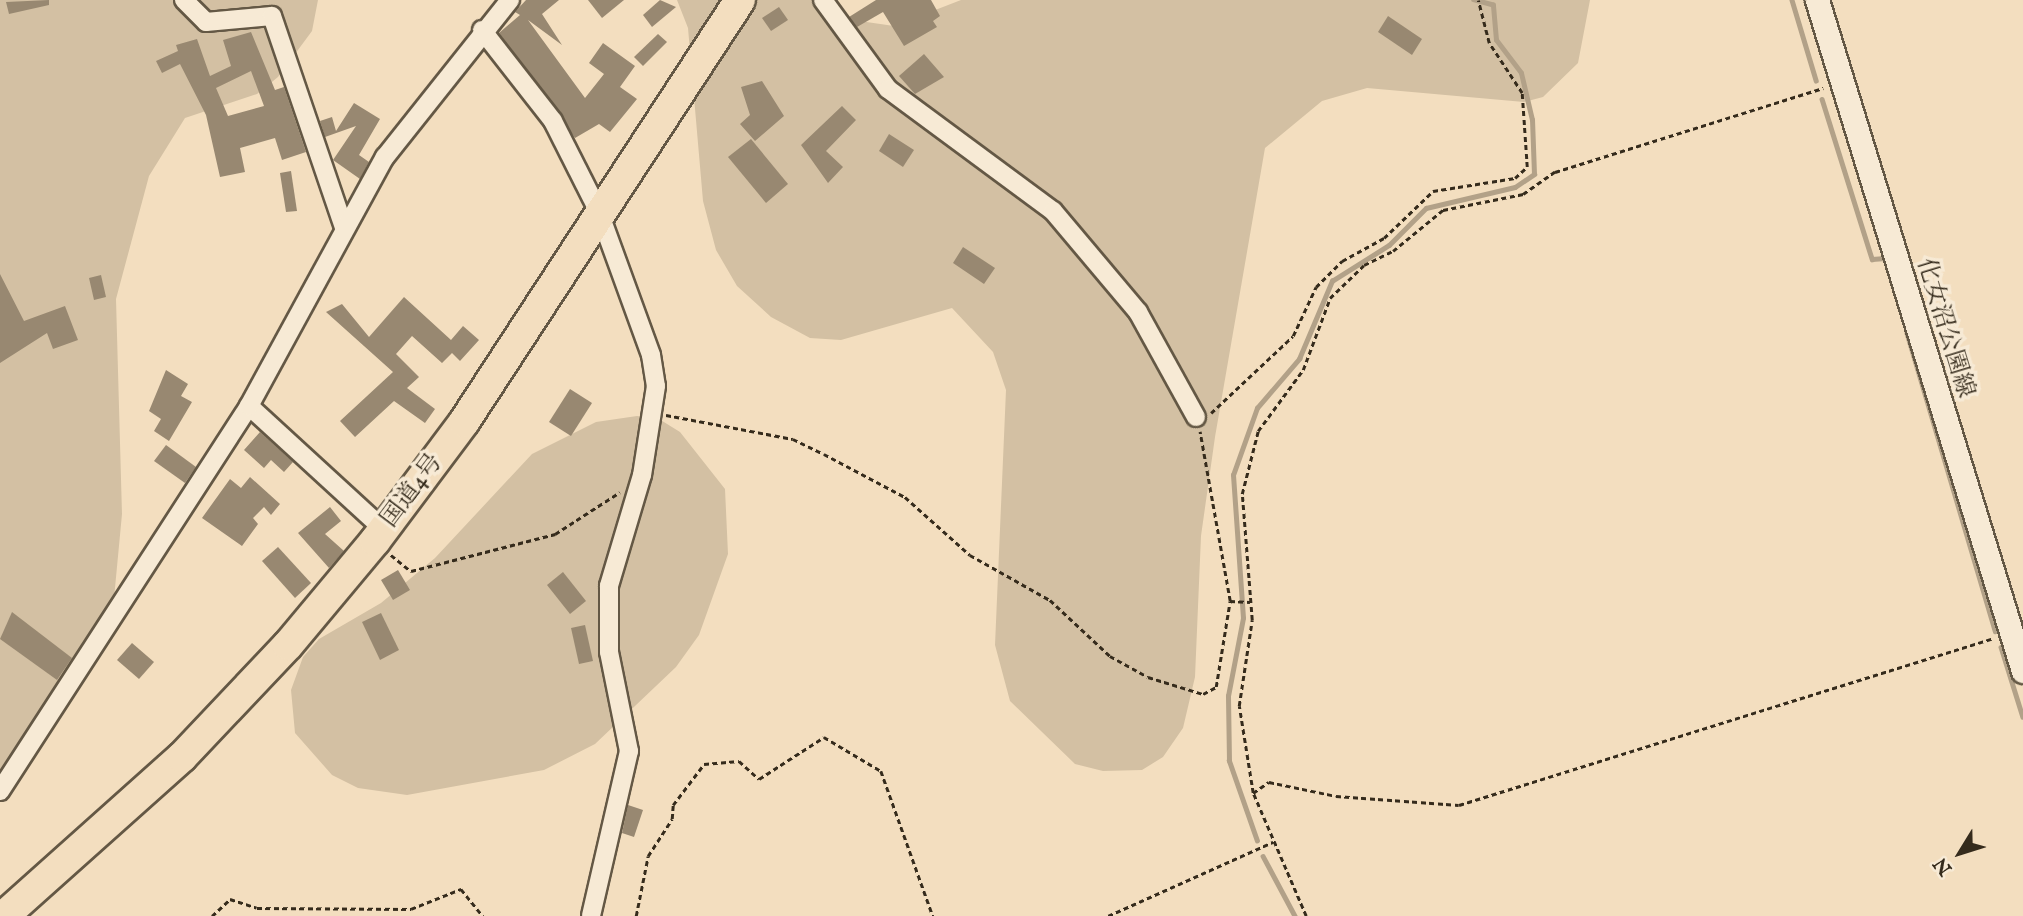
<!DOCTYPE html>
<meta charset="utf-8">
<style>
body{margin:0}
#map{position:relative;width:2023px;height:916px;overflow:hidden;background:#f3debf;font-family:"IM FELL English","Noto Serif JP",serif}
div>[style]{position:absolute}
.green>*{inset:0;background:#d3c0a3}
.stream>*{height:4.5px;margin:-2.25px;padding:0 2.25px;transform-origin:2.25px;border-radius:2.25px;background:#b2a188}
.building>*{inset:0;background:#988871}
.path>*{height:2.5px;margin-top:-1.25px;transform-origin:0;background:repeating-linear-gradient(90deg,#352b1c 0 5px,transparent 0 8.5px)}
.roads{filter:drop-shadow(2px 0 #645845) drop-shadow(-2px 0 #645845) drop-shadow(0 2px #645845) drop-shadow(0 -2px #645845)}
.street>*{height:18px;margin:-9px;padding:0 9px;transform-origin:9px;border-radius:9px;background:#f7ead5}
.secondary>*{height:23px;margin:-11.5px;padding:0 11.5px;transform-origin:11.5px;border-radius:11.5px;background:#f7ead5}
.highway>*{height:30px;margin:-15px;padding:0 15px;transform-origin:15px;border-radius:15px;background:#f3debf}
span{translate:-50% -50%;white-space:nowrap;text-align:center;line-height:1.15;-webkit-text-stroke:7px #f7ead5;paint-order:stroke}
.street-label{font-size:24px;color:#352b1c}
.north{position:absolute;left:1925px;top:818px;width:70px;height:70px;-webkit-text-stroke:5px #f7ead5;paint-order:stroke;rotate:232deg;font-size:19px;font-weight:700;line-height:28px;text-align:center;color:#352b1c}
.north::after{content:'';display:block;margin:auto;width:24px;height:32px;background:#352b1c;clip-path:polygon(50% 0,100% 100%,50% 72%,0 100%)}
</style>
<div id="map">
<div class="green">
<div style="clip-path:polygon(0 0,318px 0,312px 31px,278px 77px,257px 94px,185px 118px,149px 176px,116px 299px,122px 514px,113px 609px,0 799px)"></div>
<div style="clip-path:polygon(677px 0,829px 0,846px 19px,894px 26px,961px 0,1590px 0,1578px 63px,1543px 97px,1524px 102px,1367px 88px,1322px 101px,1265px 148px,1215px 437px,1201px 536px,1195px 677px,1183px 728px,1163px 757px,1142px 770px,1103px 771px,1075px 764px,1010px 701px,995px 645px,1006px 390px,993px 352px,952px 308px,841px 340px,810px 338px,771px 317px,737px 286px,716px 250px,703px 201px,688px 28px)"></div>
<div style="clip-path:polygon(637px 416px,659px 419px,680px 432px,725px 489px,728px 554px,699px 635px,676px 667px,595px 744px,544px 770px,407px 795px,358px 788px,332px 775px,295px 733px,291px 690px,303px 657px,319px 639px,381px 603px,435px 558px,532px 454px,596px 422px)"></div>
</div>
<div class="stream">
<div style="left:1792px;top:0;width:84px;rotate:73.3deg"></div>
<div style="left:1822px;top:99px;width:168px;rotate:72.6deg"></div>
<div style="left:1872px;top:259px;width:13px;rotate:-4deg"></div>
<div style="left:1907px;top:333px;width:311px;rotate:73.5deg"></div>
<div style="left:2001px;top:647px;width:73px;rotate:72.6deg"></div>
<div style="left:1257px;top:841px;width:85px;rotate:-109.3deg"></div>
<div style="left:1229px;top:761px;width:65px;rotate:-90.9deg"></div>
<div style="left:1228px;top:696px;width:79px;rotate:-79.1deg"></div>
<div style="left:1243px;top:618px;width:143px;rotate:-94deg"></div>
<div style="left:1233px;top:475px;width:71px;rotate:-70.3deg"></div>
<div style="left:1257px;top:408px;width:65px;rotate:-49.4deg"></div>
<div style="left:1299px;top:359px;width:85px;rotate:-67.1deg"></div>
<div style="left:1332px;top:281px;width:67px;rotate:-32.3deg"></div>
<div style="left:1389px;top:245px;width:52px;rotate:-45deg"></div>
<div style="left:1426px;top:208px;width:91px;rotate:-13.3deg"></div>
<div style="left:1515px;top:187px;width:23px;rotate:-34deg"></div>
<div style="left:1534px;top:174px;width:54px;rotate:-92.1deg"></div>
<div style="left:1532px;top:120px;width:48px;rotate:-103.2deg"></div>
<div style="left:1521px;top:73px;width:41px;rotate:-127.1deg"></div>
<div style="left:1496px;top:40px;width:35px;rotate:-95deg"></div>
<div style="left:1493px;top:5px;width:20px;rotate:-165deg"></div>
<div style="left:1263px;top:856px;width:68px;rotate:61.9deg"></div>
</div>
<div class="building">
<div style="clip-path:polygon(49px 0,49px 5px,9px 14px,6px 2px)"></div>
<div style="clip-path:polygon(526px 0,559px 0,542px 14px,562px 45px,528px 20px,585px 98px,604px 74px,589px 63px,603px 43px,635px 66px,620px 87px,637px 99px,610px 132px,599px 124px,575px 138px,499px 33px,520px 15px,515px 12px)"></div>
<div style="clip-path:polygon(588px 0,624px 0,602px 18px)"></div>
<div style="clip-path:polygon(660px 0,676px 7px,652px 27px,643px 15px)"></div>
<div style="clip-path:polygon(876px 0,931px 0,940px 16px,933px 21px,937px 27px,904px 46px,883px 12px,857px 27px,849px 17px)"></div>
<div style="clip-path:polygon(779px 7px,788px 20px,771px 31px,762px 18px)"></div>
<div style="clip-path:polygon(1388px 16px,1422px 39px,1412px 55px,1378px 32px)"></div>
<div style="clip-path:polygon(evenodd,251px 32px,275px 90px,284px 87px,306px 152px,282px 160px,275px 138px,240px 148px,245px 172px,220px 177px,206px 115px,180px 64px,162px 73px,156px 61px,178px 51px,176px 45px,197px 39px,210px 76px,231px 66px,223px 40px,251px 32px,251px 71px,264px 106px,228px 116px,216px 88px,251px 71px)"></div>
<div style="clip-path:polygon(658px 34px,667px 42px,643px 66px,634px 57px)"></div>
<div style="clip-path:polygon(924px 54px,944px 77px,915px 94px,899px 76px)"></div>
<div style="clip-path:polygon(762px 81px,784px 116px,755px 141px,740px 124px,750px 115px,741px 87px)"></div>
<div style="clip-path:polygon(354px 103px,380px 119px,359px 155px,369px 162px,360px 179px,333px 160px,356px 126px,325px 137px,320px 121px,332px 117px,336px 131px)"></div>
<div style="clip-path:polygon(842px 106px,856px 120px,826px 151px,843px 167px,828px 183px,801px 145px)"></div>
<div style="clip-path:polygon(889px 134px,914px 150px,903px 167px,879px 151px)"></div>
<div style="clip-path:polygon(751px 139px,788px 184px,766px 203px,728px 157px)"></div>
<div style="clip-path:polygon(291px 171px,297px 211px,286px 212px,280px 173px)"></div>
<div style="clip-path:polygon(963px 247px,995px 268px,984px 284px,953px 263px)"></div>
<div style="clip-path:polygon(0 274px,24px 321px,65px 306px,78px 340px,53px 349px,47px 333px,0 363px)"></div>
<div style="clip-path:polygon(101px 275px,106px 297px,94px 300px,89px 278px)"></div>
<div style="clip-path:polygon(404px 297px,451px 340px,463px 326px,479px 340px,460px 361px,452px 353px,442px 363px,412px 336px,396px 354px,419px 377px,407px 388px,435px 409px,425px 423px,394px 401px,355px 437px,340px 421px,393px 372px,326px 312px,342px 304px,369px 337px)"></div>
<div style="clip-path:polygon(166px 370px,188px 384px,181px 396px,192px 402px,169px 441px,154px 431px,161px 419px,149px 411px)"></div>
<div style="clip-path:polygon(570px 389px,592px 403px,571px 436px,549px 422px)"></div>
<div style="clip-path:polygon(260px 432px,293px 462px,284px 472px,271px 460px,264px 468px,244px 450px)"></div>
<div style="clip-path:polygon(166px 445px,196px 467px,185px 483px,154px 461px)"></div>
<div style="clip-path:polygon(250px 477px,280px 504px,271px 515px,264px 507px,253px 518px,258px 524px,242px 546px,202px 518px,230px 479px,241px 488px)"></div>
<div style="clip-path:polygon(330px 507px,341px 521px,325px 534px,344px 551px,329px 568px,298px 533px)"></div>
<div style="clip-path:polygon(278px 547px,311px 583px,295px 598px,262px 561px)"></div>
<div style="clip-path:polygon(398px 570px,410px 590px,393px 600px,381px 580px)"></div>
<div style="clip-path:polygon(563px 572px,586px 601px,570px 614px,547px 585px)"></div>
<div style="clip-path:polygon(12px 612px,72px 658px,57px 680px,0 639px)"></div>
<div style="clip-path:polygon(381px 613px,399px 650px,380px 660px,362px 622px)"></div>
<div style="clip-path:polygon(585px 625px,593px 661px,579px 664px,571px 628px)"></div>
<div style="clip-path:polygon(132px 643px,154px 662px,139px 679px,117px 660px)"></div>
<div style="clip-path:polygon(628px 805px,643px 810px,634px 837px,622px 833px)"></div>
</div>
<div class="path">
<div style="left:1211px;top:413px;width:112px;rotate:-43.2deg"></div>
<div style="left:1293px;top:336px;width:54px;rotate:-64.9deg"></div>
<div style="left:1316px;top:287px;width:37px;rotate:-45deg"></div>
<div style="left:1342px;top:261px;width:48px;rotate:-28.7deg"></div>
<div style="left:1384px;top:238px;width:68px;rotate:-43.8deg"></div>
<div style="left:1433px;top:191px;width:83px;rotate:-9deg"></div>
<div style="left:1515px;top:178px;width:16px;rotate:-43deg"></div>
<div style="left:1527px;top:167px;width:74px;rotate:-93.9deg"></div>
<div style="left:1522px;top:93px;width:60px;rotate:-123.4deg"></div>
<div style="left:1489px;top:43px;width:44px;rotate:-104.3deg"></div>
<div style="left:666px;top:415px;width:129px;rotate:10.7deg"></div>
<div style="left:793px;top:439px;width:34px;rotate:26deg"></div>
<div style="left:824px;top:454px;width:92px;rotate:28deg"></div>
<div style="left:905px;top:497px;width:87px;rotate:41.7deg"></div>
<div style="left:970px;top:555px;width:92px;rotate:29.4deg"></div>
<div style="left:1050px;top:600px;width:82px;rotate:43deg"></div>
<div style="left:1110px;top:656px;width:43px;rotate:28.9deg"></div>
<div style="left:1148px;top:677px;width:58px;rotate:17.2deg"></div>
<div style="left:1203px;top:694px;width:15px;rotate:-28deg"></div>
<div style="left:1216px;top:687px;width:87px;rotate:-80.8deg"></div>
<div style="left:1230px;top:601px;width:172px;rotate:-100.1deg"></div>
<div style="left:391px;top:555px;width:26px;rotate:39deg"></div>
<div style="left:411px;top:571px;width:149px;rotate:-14.4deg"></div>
<div style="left:555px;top:534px;width:77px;rotate:-32.9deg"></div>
<div style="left:1230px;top:601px;width:20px;rotate:3deg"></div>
<div style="left:1253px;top:793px;width:19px;rotate:-35deg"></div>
<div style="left:1269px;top:782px;width:68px;rotate:11.8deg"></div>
<div style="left:1336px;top:796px;width:123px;rotate:4.2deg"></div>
<div style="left:1459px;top:805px;width:560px;rotate:-17.34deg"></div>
<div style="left:212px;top:916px;width:25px;rotate:-43deg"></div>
<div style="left:230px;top:899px;width:28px;rotate:18deg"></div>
<div style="left:257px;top:908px;width:154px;rotate:0.4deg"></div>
<div style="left:411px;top:909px;width:54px;rotate:-21.8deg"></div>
<div style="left:461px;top:889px;width:35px;rotate:51deg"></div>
<div style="left:636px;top:916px;width:61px;rotate:-78.7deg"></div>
<div style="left:648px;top:856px;width:44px;rotate:-57deg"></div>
<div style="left:672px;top:819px;width:14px;rotate:-86deg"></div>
<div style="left:673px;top:805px;width:51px;rotate:-52.9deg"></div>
<div style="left:704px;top:764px;width:35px;rotate:-5deg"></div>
<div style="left:739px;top:761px;width:27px;rotate:42deg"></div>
<div style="left:759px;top:779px;width:77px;rotate:-32.9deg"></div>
<div style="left:824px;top:737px;width:66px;rotate:30.8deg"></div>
<div style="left:881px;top:771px;width:154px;rotate:70.3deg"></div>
<div style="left:1108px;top:916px;width:181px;rotate:-24.2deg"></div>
<div style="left:1306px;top:916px;width:134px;rotate:-113.3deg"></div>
<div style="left:1253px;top:793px;width:88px;rotate:-99.1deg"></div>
<div style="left:1239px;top:706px;width:87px;rotate:-81.4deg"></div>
<div style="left:1252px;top:620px;width:126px;rotate:-94.5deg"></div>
<div style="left:1242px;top:494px;width:65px;rotate:-75.7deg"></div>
<div style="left:1258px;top:431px;width:76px;rotate:-53.6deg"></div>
<div style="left:1303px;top:370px;width:77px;rotate:-69.4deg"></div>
<div style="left:1330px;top:298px;width:47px;rotate:-44.1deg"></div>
<div style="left:1364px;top:265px;width:32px;rotate:-26deg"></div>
<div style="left:1393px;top:251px;width:65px;rotate:-39.4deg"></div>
<div style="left:1443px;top:210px;width:82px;rotate:-11.3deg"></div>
<div style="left:1523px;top:194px;width:39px;rotate:-35deg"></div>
<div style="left:1555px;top:172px;width:281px;rotate:-17.4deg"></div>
</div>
<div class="roads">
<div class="street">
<div style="left:184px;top:0;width:31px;rotate:45deg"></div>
<div style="left:206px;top:22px;width:66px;rotate:-5.2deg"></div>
<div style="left:272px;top:16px;width:223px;rotate:71.2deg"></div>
<div style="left:823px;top:0;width:110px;rotate:53.9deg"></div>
<div style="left:888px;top:89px;width:205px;rotate:36.5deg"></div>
<div style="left:1053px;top:211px;width:132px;rotate:49.9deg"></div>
<div style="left:1138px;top:312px;width:120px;rotate:61.1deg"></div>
<div style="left:482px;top:30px;width:115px;rotate:52deg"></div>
<div style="left:553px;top:121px;width:102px;rotate:63.2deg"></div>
<div style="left:599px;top:212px;width:152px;rotate:70deg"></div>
<div style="left:651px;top:355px;width:31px;rotate:81deg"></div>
<div style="left:656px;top:386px;width:90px;rotate:98.9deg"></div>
<div style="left:642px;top:475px;width:116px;rotate:106.6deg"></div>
<div style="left:609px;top:586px;width:66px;rotate:90deg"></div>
<div style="left:609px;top:652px;width:101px;rotate:78.6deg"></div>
<div style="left:629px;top:751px;width:169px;rotate:103deg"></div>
<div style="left:249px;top:406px;width:182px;rotate:42.5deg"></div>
<div style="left:0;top:791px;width:459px;rotate:-57.1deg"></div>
<div style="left:249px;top:406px;width:284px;rotate:-61.4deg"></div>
<div style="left:385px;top:157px;width:201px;rotate:-51.5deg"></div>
</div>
<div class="secondary">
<div style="left:1817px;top:0;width:702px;rotate:72.93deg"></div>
</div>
<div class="highway">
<div style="left:4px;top:916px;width:239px;rotate:-41.8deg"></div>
<div style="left:182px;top:757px;width:154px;rotate:-46.6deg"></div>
<div style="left:288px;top:645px;width:136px;rotate:-50.1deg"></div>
<div style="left:375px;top:541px;width:149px;rotate:-53.2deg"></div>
<div style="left:464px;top:422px;width:504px;rotate:-56.81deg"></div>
</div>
</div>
<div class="street-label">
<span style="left:1945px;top:328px;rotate:73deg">化女沼公園線</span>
<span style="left:412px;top:491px;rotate:-53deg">国道4号</span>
</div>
<div class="north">N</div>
</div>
